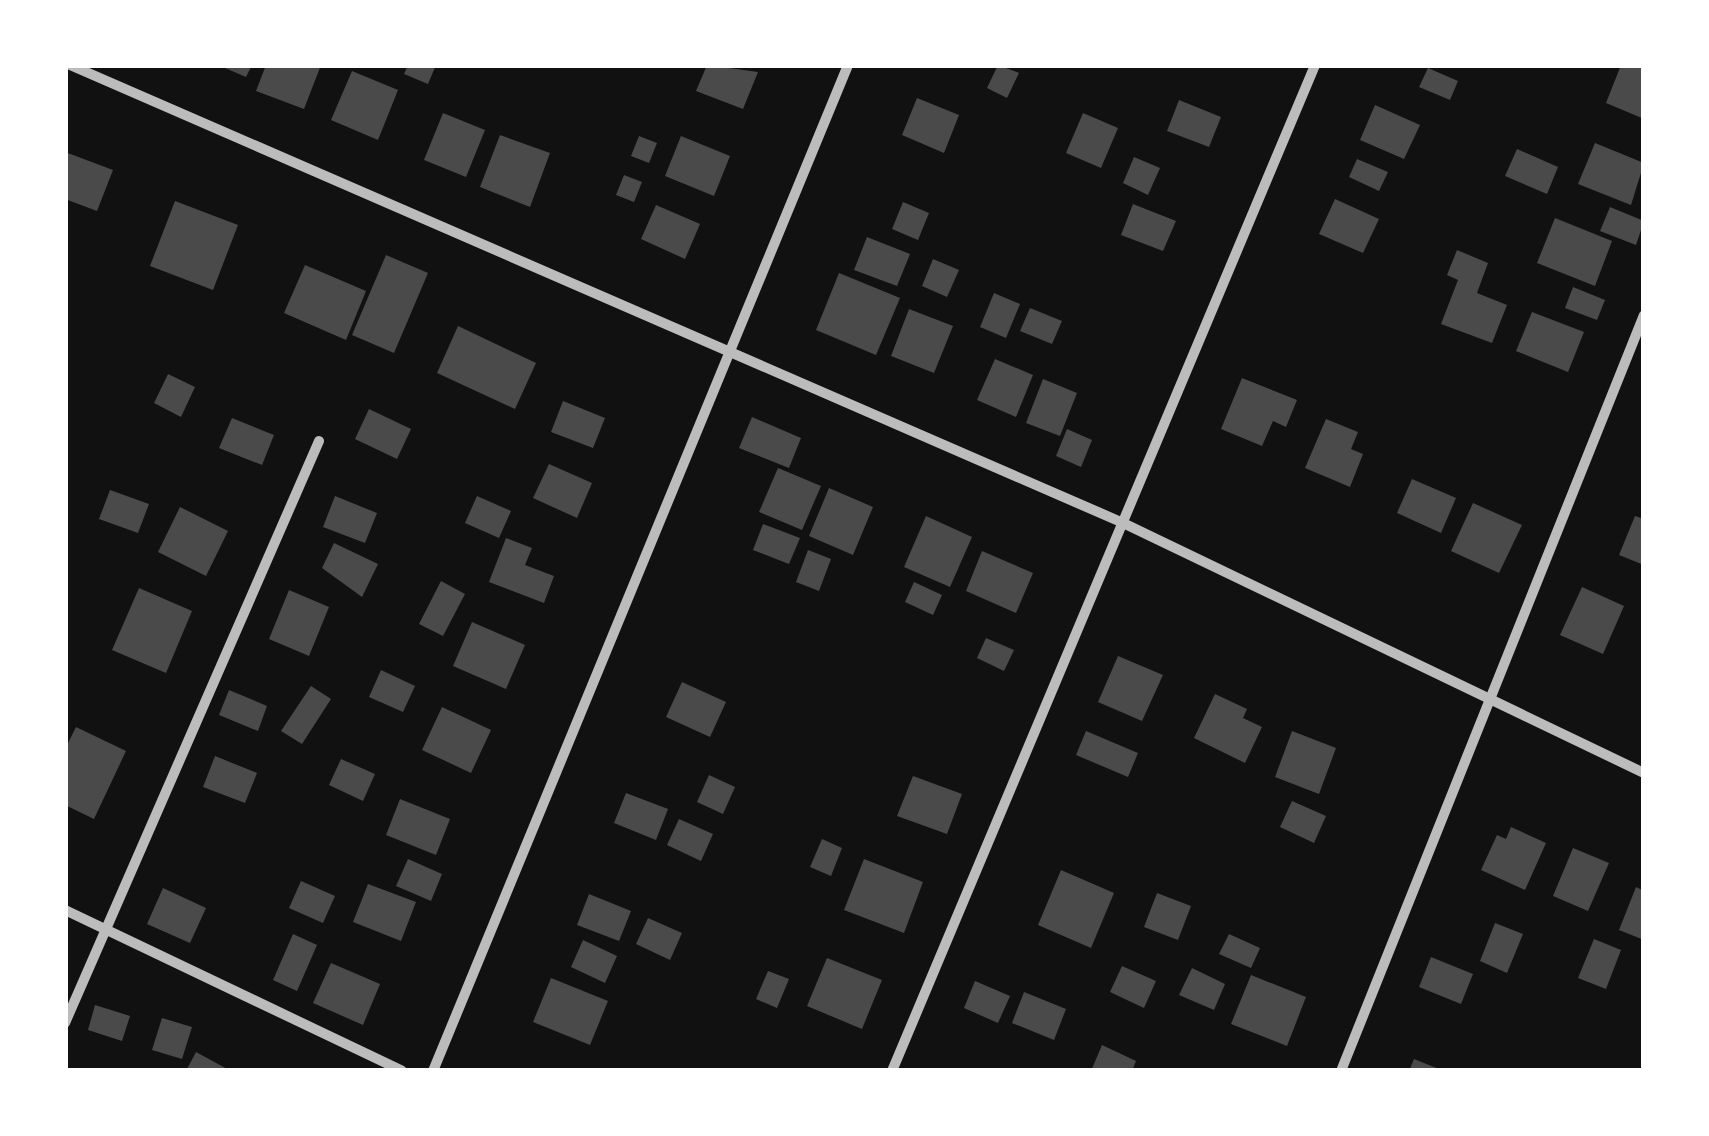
<!DOCTYPE html>
<style>
body{margin:0}
#map{position:relative;width:1709px;height:1136px;overflow:hidden;background:#111;font-family:"IBM Plex Sans",sans-serif}
div>[style]{position:absolute}
.building>*{inset:0;background:#4a4a4a}
.minor>*{height:10px;margin:-5px;padding:0 5px;transform-origin:5px;border-radius:5px;background:#bcbcbc}
span{translate:-50% -50%;white-space:nowrap;text-align:center;line-height:1.15;-webkit-text-stroke:10px #fff;paint-order:stroke}
.frame{position:absolute;inset:0;border:68px solid #fff;pointer-events:none}
</style>
<div id="map">
<div class="building">
<div style="clip-path:polygon(218px 65px,252px 65px,246px 77px)"></div>
<div style="clip-path:polygon(266px 65px,321px 65px,304px 109px,256px 91px)"></div>
<div style="clip-path:polygon(408px 65px,436px 65px,428px 84px,404px 74px)"></div>
<div style="clip-path:polygon(707px 65px,758px 72px,743px 109px,696px 91px)"></div>
<div style="clip-path:polygon(998px 65px,1019px 73px,1007px 98px,987px 88px)"></div>
<div style="clip-path:polygon(1621px 65px,1644px 68px,1644px 119px,1606px 103px)"></div>
<div style="clip-path:polygon(1428px 68px,1458px 81px,1450px 100px,1419px 87px)"></div>
<div style="clip-path:polygon(352px 71px,398px 90px,378px 140px,331px 120px)"></div>
<div style="clip-path:polygon(917px 98px,959px 115px,944px 153px,902px 135px)"></div>
<div style="clip-path:polygon(1179px 100px,1221px 117px,1209px 147px,1167px 131px)"></div>
<div style="clip-path:polygon(1375px 105px,1420px 125px,1404px 159px,1360px 140px)"></div>
<div style="clip-path:polygon(443px 113px,485px 130px,466px 177px,424px 160px)"></div>
<div style="clip-path:polygon(1083px 113px,1118px 128px,1101px 168px,1066px 153px)"></div>
<div style="clip-path:polygon(500px 135px,550px 153px,530px 207px,480px 187px)"></div>
<div style="clip-path:polygon(639px 136px,657px 143px,649px 163px,631px 156px)"></div>
<div style="clip-path:polygon(681px 136px,730px 156px,714px 196px,665px 176px)"></div>
<div style="clip-path:polygon(1595px 143px,1644px 163px,1631px 205px,1578px 184px)"></div>
<div style="clip-path:polygon(1517px 149px,1558px 167px,1547px 194px,1505px 176px)"></div>
<div style="clip-path:polygon(65px 152px,113px 170px,97px 211px,65px 199px)"></div>
<div style="clip-path:polygon(1134px 157px,1160px 168px,1148px 195px,1123px 183px)"></div>
<div style="clip-path:polygon(1357px 159px,1388px 172px,1379px 191px,1349px 177px)"></div>
<div style="clip-path:polygon(624px 175px,642px 182px,634px 202px,616px 195px)"></div>
<div style="clip-path:polygon(1335px 199px,1379px 219px,1363px 253px,1319px 234px)"></div>
<div style="clip-path:polygon(175px 201px,238px 225px,213px 290px,150px 266px)"></div>
<div style="clip-path:polygon(903px 202px,929px 213px,918px 240px,892px 229px)"></div>
<div style="clip-path:polygon(1133px 204px,1176px 221px,1163px 251px,1121px 235px)"></div>
<div style="clip-path:polygon(656px 205px,700px 224px,685px 259px,641px 239px)"></div>
<div style="clip-path:polygon(1610px 207px,1644px 221px,1636px 245px,1600px 231px)"></div>
<div style="clip-path:polygon(1555px 218px,1612px 241px,1595px 286px,1537px 263px)"></div>
<div style="clip-path:polygon(867px 237px,910px 254px,897px 286px,854px 270px)"></div>
<div style="clip-path:polygon(1457px 250px,1488px 263px,1477px 293px,1507px 305px,1492px 343px,1441px 324px,1458px 280px,1447px 275px)"></div>
<div style="clip-path:polygon(386px 255px,428px 273px,394px 353px,352px 335px)"></div>
<div style="clip-path:polygon(933px 259px,959px 270px,947px 297px,922px 286px)"></div>
<div style="clip-path:polygon(305px 265px,366px 291px,346px 340px,284px 313px)"></div>
<div style="clip-path:polygon(839px 273px,900px 298px,876px 355px,816px 330px)"></div>
<div style="clip-path:polygon(1573px 287px,1605px 300px,1597px 320px,1565px 308px)"></div>
<div style="clip-path:polygon(994px 293px,1020px 304px,1006px 338px,980px 327px)"></div>
<div style="clip-path:polygon(1030px 308px,1062px 321px,1052px 344px,1020px 331px)"></div>
<div style="clip-path:polygon(909px 309px,953px 326px,934px 373px,891px 356px)"></div>
<div style="clip-path:polygon(1532px 312px,1584px 332px,1568px 372px,1516px 351px)"></div>
<div style="clip-path:polygon(458px 326px,536px 363px,515px 409px,437px 373px)"></div>
<div style="clip-path:polygon(995px 359px,1033px 375px,1016px 417px,977px 400px)"></div>
<div style="clip-path:polygon(168px 374px,195px 387px,181px 417px,154px 403px)"></div>
<div style="clip-path:polygon(1242px 378px,1297px 400px,1286px 427px,1273px 421px,1262px 446px,1221px 429px)"></div>
<div style="clip-path:polygon(1043px 379px,1077px 393px,1060px 436px,1026px 423px)"></div>
<div style="clip-path:polygon(563px 401px,605px 418px,593px 448px,551px 432px)"></div>
<div style="clip-path:polygon(369px 409px,411px 429px,397px 459px,355px 439px)"></div>
<div style="clip-path:polygon(752px 417px,801px 438px,789px 468px,739px 448px)"></div>
<div style="clip-path:polygon(232px 418px,274px 435px,262px 465px,219px 448px)"></div>
<div style="clip-path:polygon(1326px 419px,1358px 432px,1351px 449px,1363px 454px,1350px 487px,1305px 468px)"></div>
<div style="clip-path:polygon(1067px 429px,1092px 440px,1081px 467px,1056px 456px)"></div>
<div style="clip-path:polygon(549px 464px,592px 483px,577px 518px,533px 498px)"></div>
<div style="clip-path:polygon(778px 468px,821px 486px,802px 530px,759px 512px)"></div>
<div style="clip-path:polygon(1412px 479px,1456px 498px,1441px 533px,1397px 513px)"></div>
<div style="clip-path:polygon(829px 488px,873px 507px,853px 555px,809px 536px)"></div>
<div style="clip-path:polygon(110px 490px,149px 504px,138px 533px,99px 519px)"></div>
<div style="clip-path:polygon(335px 496px,377px 513px,365px 543px,323px 527px)"></div>
<div style="clip-path:polygon(477px 496px,511px 511px,499px 538px,465px 523px)"></div>
<div style="clip-path:polygon(1473px 503px,1522px 525px,1499px 573px,1451px 551px)"></div>
<div style="clip-path:polygon(180px 507px,228px 531px,206px 576px,158px 552px)"></div>
<div style="clip-path:polygon(926px 516px,972px 537px,950px 587px,904px 567px)"></div>
<div style="clip-path:polygon(1635px 516px,1644px 519px,1644px 565px,1619px 555px)"></div>
<div style="clip-path:polygon(763px 524px,800px 538px,789px 564px,753px 550px)"></div>
<div style="clip-path:polygon(506px 538px,532px 548px,525px 565px,554px 576px,544px 603px,489px 582px)"></div>
<div style="clip-path:polygon(334px 543px,378px 564px,362px 597px,322px 568px)"></div>
<div style="clip-path:polygon(808px 550px,831px 559px,819px 591px,796px 582px)"></div>
<div style="clip-path:polygon(982px 551px,1033px 573px,1016px 613px,966px 591px)"></div>
<div style="clip-path:polygon(441px 581px,465px 594px,443px 636px,419px 624px)"></div>
<div style="clip-path:polygon(914px 582px,942px 595px,933px 615px,905px 602px)"></div>
<div style="clip-path:polygon(1582px 587px,1624px 606px,1603px 654px,1560px 635px)"></div>
<div style="clip-path:polygon(139px 588px,192px 611px,166px 673px,112px 650px)"></div>
<div style="clip-path:polygon(289px 590px,329px 607px,309px 656px,269px 639px)"></div>
<div style="clip-path:polygon(472px 622px,525px 645px,506px 689px,453px 666px)"></div>
<div style="clip-path:polygon(986px 638px,1014px 650px,1004px 671px,977px 658px)"></div>
<div style="clip-path:polygon(1118px 656px,1163px 675px,1142px 721px,1098px 702px)"></div>
<div style="clip-path:polygon(381px 670px,415px 686px,403px 712px,369px 697px)"></div>
<div style="clip-path:polygon(682px 682px,726px 702px,710px 737px,666px 717px)"></div>
<div style="clip-path:polygon(311px 686px,331px 699px,302px 744px,281px 731px)"></div>
<div style="clip-path:polygon(229px 690px,267px 706px,258px 731px,219px 715px)"></div>
<div style="clip-path:polygon(1215px 694px,1247px 709px,1243px 718px,1262px 727px,1245px 763px,1194px 738px)"></div>
<div style="clip-path:polygon(442px 707px,491px 730px,471px 773px,422px 750px)"></div>
<div style="clip-path:polygon(76px 727px,126px 751px,94px 819px,65px 805px,65px 749px)"></div>
<div style="clip-path:polygon(1086px 731px,1138px 753px,1128px 777px,1076px 755px)"></div>
<div style="clip-path:polygon(1292px 731px,1336px 748px,1319px 794px,1275px 777px)"></div>
<div style="clip-path:polygon(215px 756px,257px 773px,245px 803px,203px 787px)"></div>
<div style="clip-path:polygon(341px 759px,375px 774px,363px 801px,329px 785px)"></div>
<div style="clip-path:polygon(709px 775px,735px 787px,723px 814px,697px 802px)"></div>
<div style="clip-path:polygon(913px 776px,962px 794px,947px 834px,897px 816px)"></div>
<div style="clip-path:polygon(626px 793px,668px 809px,656px 840px,614px 823px)"></div>
<div style="clip-path:polygon(400px 799px,450px 819px,436px 855px,386px 835px)"></div>
<div style="clip-path:polygon(1292px 801px,1326px 816px,1314px 843px,1280px 827px)"></div>
<div style="clip-path:polygon(679px 819px,713px 834px,701px 861px,667px 845px)"></div>
<div style="clip-path:polygon(1511px 827px,1546px 843px,1525px 890px,1481px 870px,1497px 835px,1506px 839px)"></div>
<div style="clip-path:polygon(822px 839px,842px 848px,831px 876px,810px 867px)"></div>
<div style="clip-path:polygon(1573px 848px,1609px 863px,1588px 911px,1553px 896px)"></div>
<div style="clip-path:polygon(408px 859px,442px 874px,431px 901px,396px 886px)"></div>
<div style="clip-path:polygon(864px 859px,923px 882px,904px 933px,844px 910px)"></div>
<div style="clip-path:polygon(1061px 870px,1114px 893px,1091px 948px,1038px 925px)"></div>
<div style="clip-path:polygon(301px 881px,335px 896px,323px 923px,289px 908px)"></div>
<div style="clip-path:polygon(368px 884px,416px 902px,401px 941px,353px 922px)"></div>
<div style="clip-path:polygon(1636px 887px,1644px 891px,1644px 940px,1619px 930px)"></div>
<div style="clip-path:polygon(163px 888px,206px 908px,190px 943px,147px 924px)"></div>
<div style="clip-path:polygon(1157px 893px,1191px 906px,1178px 940px,1144px 927px)"></div>
<div style="clip-path:polygon(589px 894px,631px 911px,619px 941px,577px 925px)"></div>
<div style="clip-path:polygon(648px 918px,682px 933px,670px 960px,636px 944px)"></div>
<div style="clip-path:polygon(1495px 923px,1523px 934px,1507px 973px,1480px 961px)"></div>
<div style="clip-path:polygon(293px 934px,317px 945px,297px 991px,273px 980px)"></div>
<div style="clip-path:polygon(1229px 934px,1260px 948px,1251px 968px,1219px 954px)"></div>
<div style="clip-path:polygon(1594px 939px,1621px 950px,1606px 989px,1578px 978px)"></div>
<div style="clip-path:polygon(583px 940px,617px 956px,605px 983px,571px 967px)"></div>
<div style="clip-path:polygon(1431px 957px,1473px 974px,1461px 1004px,1419px 987px)"></div>
<div style="clip-path:polygon(827px 958px,882px 980px,862px 1029px,807px 1006px)"></div>
<div style="clip-path:polygon(331px 963px,380px 984px,363px 1025px,313px 1003px)"></div>
<div style="clip-path:polygon(1122px 966px,1156px 981px,1144px 1008px,1110px 992px)"></div>
<div style="clip-path:polygon(1192px 968px,1225px 984px,1214px 1010px,1179px 995px)"></div>
<div style="clip-path:polygon(768px 971px,789px 979px,777px 1008px,756px 999px)"></div>
<div style="clip-path:polygon(1251px 975px,1306px 997px,1287px 1046px,1231px 1024px)"></div>
<div style="clip-path:polygon(551px 978px,608px 1001px,590px 1045px,533px 1022px)"></div>
<div style="clip-path:polygon(975px 981px,1010px 996px,998px 1023px,964px 1008px)"></div>
<div style="clip-path:polygon(1024px 992px,1066px 1009px,1054px 1040px,1012px 1023px)"></div>
<div style="clip-path:polygon(95px 1005px,130px 1016px,122px 1041px,88px 1030px)"></div>
<div style="clip-path:polygon(162px 1018px,192px 1027px,182px 1059px,152px 1050px)"></div>
<div style="clip-path:polygon(1102px 1045px,1136px 1061px,1132px 1071px,1091px 1071px)"></div>
<div style="clip-path:polygon(196px 1052px,231px 1071px,186px 1071px)"></div>
<div style="clip-path:polygon(1414px 1059px,1444px 1071px,1409px 1071px)"></div>
</div>
<div class="minor">
<div style="left:70px;top:65px;width:1146px;rotate:23.5deg"></div>
<div style="left:1121px;top:522px;width:580px;rotate:25.64deg"></div>
<div style="left:65px;top:910px;width:373px;rotate:25.5deg"></div>
<div style="left:65px;top:1023px;width:635px;rotate:-66.42deg"></div>
<div style="left:433px;top:1071px;width:1088px;rotate:-67.58deg"></div>
<div style="left:892px;top:1071px;width:1091px;rotate:-67.19deg"></div>
<div style="left:1341px;top:1071px;width:814px;rotate:-68.16deg"></div>
</div>
<div class="frame"></div>
</div>
